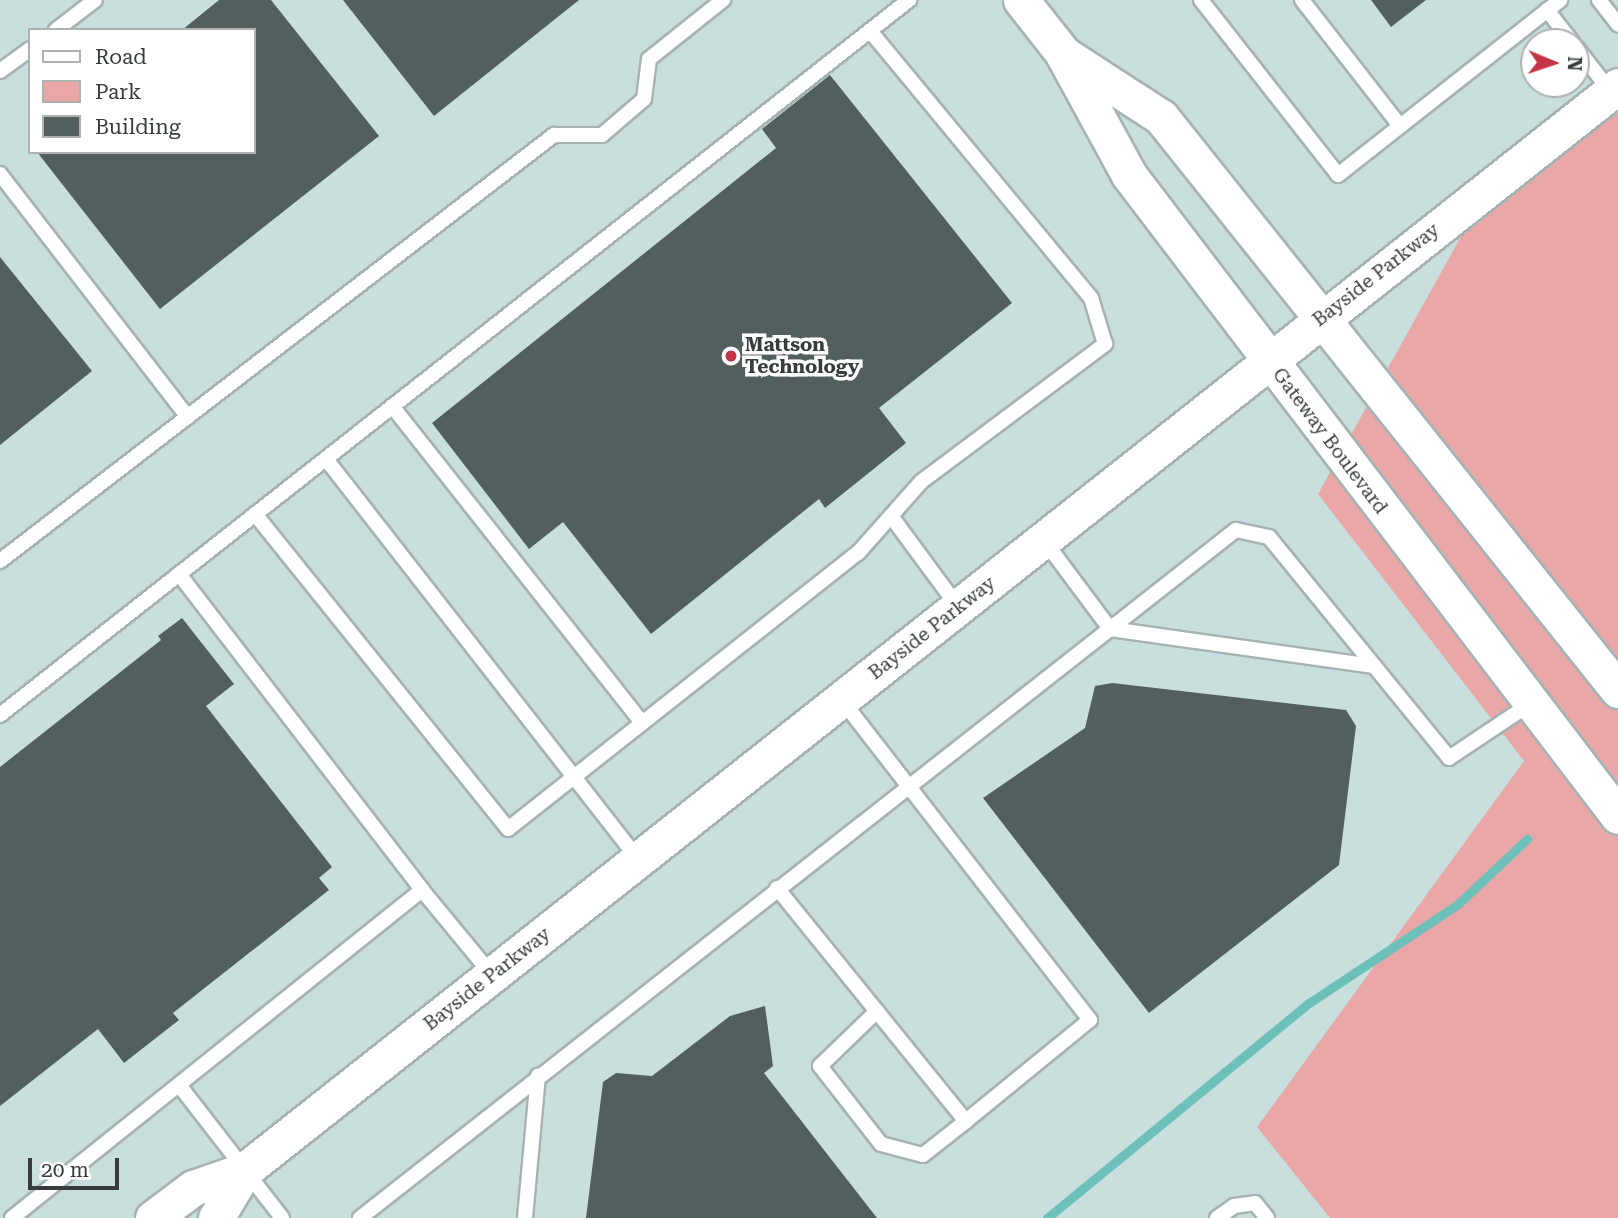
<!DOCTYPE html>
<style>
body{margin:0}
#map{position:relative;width:1618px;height:1218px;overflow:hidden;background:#deeceb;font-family:"Roboto Serif",serif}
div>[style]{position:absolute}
.built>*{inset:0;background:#c9dfdd}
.green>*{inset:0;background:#eaa7a7}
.stream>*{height:9px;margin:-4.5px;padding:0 4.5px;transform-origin:4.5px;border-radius:4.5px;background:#6ec1ba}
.building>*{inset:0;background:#535f5e}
.roads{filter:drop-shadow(2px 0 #a6b3b2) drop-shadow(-2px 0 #a6b3b2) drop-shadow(0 2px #a6b3b2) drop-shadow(0 -2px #a6b3b2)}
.service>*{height:14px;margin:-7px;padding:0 7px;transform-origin:7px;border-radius:7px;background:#fff}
.tertiary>*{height:35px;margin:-17.5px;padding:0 17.5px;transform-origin:17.5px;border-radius:17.5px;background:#fff}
.dots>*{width:19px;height:19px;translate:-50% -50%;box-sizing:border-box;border:4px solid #fff;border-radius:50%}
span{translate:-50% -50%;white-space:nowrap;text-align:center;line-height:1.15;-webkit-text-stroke:7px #fff;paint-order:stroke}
.street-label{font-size:19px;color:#373d3c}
.poi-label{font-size:19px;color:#373d3c;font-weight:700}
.left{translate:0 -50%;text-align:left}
.legend{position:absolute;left:28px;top:28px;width:228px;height:126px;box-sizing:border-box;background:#fff;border:2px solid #afb1b1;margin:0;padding:9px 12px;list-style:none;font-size:21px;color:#373d3c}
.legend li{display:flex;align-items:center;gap:14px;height:35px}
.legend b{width:35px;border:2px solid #afb1b1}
.north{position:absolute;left:1520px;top:28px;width:70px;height:70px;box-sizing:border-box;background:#fff;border:2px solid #afb1b1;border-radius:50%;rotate:92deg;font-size:19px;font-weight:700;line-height:28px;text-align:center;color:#373d3c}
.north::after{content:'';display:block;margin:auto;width:24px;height:32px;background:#c53545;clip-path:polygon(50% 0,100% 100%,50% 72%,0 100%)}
.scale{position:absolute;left:28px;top:1158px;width:91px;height:32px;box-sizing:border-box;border:4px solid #373d3c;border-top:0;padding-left:9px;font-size:21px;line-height:24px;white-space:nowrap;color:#373d3c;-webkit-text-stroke:5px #fff;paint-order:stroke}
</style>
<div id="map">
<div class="built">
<div style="clip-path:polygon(evenodd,0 0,1618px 0,1618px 1218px,0 1218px,0 0,30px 30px,254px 30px,254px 152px,30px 152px,30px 30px,0 0,1534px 42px,1576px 42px,1576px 84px,1534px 84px,1534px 42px)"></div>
</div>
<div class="green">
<div style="clip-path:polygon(1618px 86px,1618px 1218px,1330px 1218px,1257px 1127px,1524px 761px,1318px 494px,1488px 188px)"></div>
</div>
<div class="stream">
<div style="left:1047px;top:1218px;width:339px;rotate:-39.4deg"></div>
<div style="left:1309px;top:1003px;width:179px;rotate:-33.6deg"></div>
<div style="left:1458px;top:904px;width:95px;rotate:-43.3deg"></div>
</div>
<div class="building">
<div style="clip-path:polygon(219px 0,271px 0,379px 136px,160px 309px,37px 152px,254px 152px,254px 30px,182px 30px)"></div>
<div style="clip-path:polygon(343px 0,579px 0,434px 116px)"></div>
<div style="clip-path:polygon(1371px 0,1426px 0,1391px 27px)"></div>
<div style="clip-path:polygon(830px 75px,1012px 303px,879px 408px,906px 443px,825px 508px,819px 499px,651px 634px,563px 522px,529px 549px,432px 423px,776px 148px,762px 129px)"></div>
<div style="clip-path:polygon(0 257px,92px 371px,0 445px)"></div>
<div style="clip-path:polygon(182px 618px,234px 684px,206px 706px,332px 867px,319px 878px,329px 890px,173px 1013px,179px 1020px,124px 1063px,98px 1029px,0 1106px,0 767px,161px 640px,158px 636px)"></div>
<div style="clip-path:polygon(1112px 683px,1346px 710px,1356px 726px,1339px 865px,1149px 1013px,983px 798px,1085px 728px,1095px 686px)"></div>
<div style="clip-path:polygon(765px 1006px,773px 1066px,764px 1073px,877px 1218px,586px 1218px,603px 1082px,616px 1073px,652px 1076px,730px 1016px)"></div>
</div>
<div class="roads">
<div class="service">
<div style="left:1201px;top:0;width:222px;rotate:51.9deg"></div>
<div style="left:1338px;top:175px;width:283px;rotate:-38.2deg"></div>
<div style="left:1302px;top:0;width:160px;rotate:52.1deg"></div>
<div style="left:1599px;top:0;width:31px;rotate:52deg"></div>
<div style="left:1547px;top:10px;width:41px;rotate:52deg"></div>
<div style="left:56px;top:30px;width:49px;rotate:-37.6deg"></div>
<div style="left:1576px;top:47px;width:57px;rotate:52.1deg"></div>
<div style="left:0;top:71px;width:37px;rotate:-36deg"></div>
<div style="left:0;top:174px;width:307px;rotate:52.3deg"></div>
<div style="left:392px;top:406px;width:404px;rotate:51.7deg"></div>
<div style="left:326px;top:459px;width:507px;rotate:52.05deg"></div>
<div style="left:255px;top:514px;width:404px;rotate:51.2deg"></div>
<div style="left:508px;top:829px;width:446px;rotate:-38.3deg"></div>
<div style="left:858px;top:553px;width:96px;rotate:-48.4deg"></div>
<div style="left:922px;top:481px;width:229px;rotate:-36.8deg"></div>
<div style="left:1105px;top:344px;width:48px;rotate:-106.9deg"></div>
<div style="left:1091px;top:298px;width:347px;rotate:-129.6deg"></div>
<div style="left:891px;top:516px;width:113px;rotate:53.6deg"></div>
<div style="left:1043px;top:539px;width:112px;rotate:53.3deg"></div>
<div style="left:1110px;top:629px;width:267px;rotate:8deg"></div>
<div style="left:0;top:561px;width:699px;rotate:-37.56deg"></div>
<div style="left:554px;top:135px;width:48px"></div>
<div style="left:602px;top:135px;width:55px;rotate:-40.6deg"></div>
<div style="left:644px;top:99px;width:40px;rotate:-82.9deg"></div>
<div style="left:649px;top:59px;width:95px;rotate:-38.6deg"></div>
<div style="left:179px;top:574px;width:399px;rotate:52.4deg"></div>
<div style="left:422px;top:890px;width:110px;rotate:50.5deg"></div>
<div style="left:0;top:715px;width:1157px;rotate:-38.19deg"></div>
<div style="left:777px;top:888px;width:300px;rotate:51deg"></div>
<div style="left:966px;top:1121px;width:160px;rotate:-39.2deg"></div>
<div style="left:1090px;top:1020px;width:406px;rotate:-127.8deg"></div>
<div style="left:877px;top:1011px;width:79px;rotate:136deg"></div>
<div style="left:820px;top:1066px;width:99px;rotate:52deg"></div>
<div style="left:881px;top:1144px;width:43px;rotate:14.7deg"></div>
<div style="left:923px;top:1155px;width:55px;rotate:-38.3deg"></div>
<div style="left:179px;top:1085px;width:168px;rotate:52.2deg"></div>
<div style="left:12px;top:1218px;width:525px;rotate:-38.66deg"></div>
<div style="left:360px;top:1218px;width:1114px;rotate:-38.15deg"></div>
<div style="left:1236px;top:530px;width:34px;rotate:12deg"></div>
<div style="left:1269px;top:537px;width:285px;rotate:50.8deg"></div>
<div style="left:1449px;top:758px;width:97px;rotate:-33.7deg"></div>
<div style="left:525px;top:1218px;width:143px;rotate:-84.8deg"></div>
<div style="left:1217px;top:1218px;width:21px;rotate:-35deg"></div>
<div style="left:1234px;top:1206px;width:21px;rotate:-8deg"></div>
<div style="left:1255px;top:1203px;width:19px;rotate:51deg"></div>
</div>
<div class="tertiary">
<div style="left:1021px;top:0;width:66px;rotate:51.7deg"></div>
<div style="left:1062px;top:52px;width:140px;rotate:61.4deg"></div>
<div style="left:1129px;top:175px;width:806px;rotate:52.66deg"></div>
<div style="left:1065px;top:55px;width:114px;rotate:32.9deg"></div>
<div style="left:1161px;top:117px;width:733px;rotate:51.43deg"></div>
<div style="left:153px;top:1218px;width:50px;rotate:-36.9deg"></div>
<div style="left:193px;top:1188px;width:55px;rotate:-19.1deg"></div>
<div style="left:245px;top:1170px;width:1749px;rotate:-38.29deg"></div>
<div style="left:216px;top:1218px;width:56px;rotate:-58.9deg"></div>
</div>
</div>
<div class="dots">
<div style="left:731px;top:356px;background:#c53545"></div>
</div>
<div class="street-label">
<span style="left:1376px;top:275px;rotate:-38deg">Bayside Parkway</span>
<span style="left:1330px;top:441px;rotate:53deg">Gateway Boulevard</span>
<span style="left:932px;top:628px;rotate:-38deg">Bayside Parkway</span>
<span style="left:487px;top:979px;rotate:-38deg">Bayside Parkway</span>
</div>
<div class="poi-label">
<span class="left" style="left:745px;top:356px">Mattson<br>Technology</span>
</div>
<ul class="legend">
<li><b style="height:9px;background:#fff"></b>Road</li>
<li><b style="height:19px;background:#eaa7a7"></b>Park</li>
<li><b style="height:19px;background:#535f5e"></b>Building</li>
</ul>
<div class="north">N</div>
<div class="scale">20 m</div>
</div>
